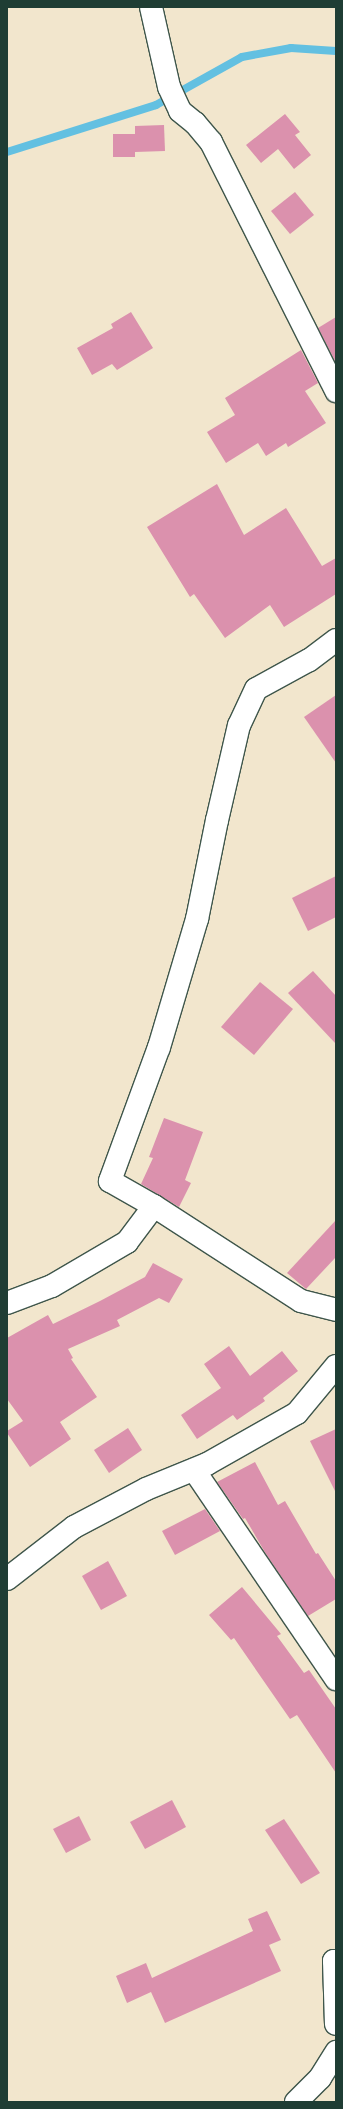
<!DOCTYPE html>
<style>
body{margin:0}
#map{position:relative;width:343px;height:2109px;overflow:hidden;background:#f2e6cd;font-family:Vollkorn,serif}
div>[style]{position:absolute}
.stream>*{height:8px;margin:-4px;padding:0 4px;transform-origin:4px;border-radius:4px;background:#63c0e1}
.building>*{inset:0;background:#db91ad}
.roads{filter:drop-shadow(1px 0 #3f564b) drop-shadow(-1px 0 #3f564b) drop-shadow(0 1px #3f564b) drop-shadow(0 -1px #3f564b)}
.minor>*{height:22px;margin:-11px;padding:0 11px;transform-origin:11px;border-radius:11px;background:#fff}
span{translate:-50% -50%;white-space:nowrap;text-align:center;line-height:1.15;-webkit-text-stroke:3px #f7f3e8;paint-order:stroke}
.frame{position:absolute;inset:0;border:8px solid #1f3d34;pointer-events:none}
</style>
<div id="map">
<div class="stream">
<div style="left:7px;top:152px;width:156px;rotate:-17.5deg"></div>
<div style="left:156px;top:105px;width:98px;rotate:-29.2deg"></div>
<div style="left:242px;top:57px;width:50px;rotate:-10.4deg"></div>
<div style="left:291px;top:48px;width:45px;rotate:3.8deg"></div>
</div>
<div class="building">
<div style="clip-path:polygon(285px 114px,300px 132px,295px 135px,311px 155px,294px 169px,278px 149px,261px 163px,246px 145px)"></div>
<div style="clip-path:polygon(164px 125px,165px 151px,135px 152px,135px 126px)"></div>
<div style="clip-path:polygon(113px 134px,135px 134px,135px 157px,113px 157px)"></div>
<div style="clip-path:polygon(295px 192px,314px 215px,290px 234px,271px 211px)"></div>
<div style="clip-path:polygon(131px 312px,153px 348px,117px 370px,112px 364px,92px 375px,77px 348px,113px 328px,111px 324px)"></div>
<div style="clip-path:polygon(336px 317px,336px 363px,318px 328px)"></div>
<div style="clip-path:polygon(301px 350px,318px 383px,305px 391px,326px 423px,288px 447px,286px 443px,266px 456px,258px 443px,226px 463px,207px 432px,235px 415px,225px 398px)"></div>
<div style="clip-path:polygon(217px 484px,244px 535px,286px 508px,322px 566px,336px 558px,336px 594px,284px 627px,270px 605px,225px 638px,194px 594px,190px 597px,147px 527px)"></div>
<div style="clip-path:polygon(336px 695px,336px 763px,304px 717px)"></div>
<div style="clip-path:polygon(336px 876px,336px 917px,308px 931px,292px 898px)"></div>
<div style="clip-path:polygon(313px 971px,336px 996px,336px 1044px,288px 993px)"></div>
<div style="clip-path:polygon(260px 982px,293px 1009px,254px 1055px,221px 1027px)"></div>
<div style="clip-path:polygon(164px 1118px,203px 1132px,185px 1180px,191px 1183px,179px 1207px,141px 1184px,153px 1158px,149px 1157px)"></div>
<div style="clip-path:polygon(336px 1220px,336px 1257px,306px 1289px,287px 1273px)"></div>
<div style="clip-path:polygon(153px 1263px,183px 1279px,169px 1303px,159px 1298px,117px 1320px,120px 1326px,68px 1349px,73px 1358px,71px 1359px,97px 1397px,60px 1422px,71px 1439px,30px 1467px,7px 1433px,7px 1431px,23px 1421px,7px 1399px,7px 1338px,48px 1315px,53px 1324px,100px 1301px,145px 1277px)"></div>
<div style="clip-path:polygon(229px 1346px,250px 1376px,282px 1351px,298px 1371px,263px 1398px,265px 1401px,237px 1420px,233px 1415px,197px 1439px,181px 1415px,221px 1388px,204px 1364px)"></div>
<div style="clip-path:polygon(128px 1428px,142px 1450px,109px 1473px,94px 1450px)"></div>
<div style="clip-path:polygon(336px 1429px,336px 1493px,310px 1441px)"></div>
<div style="clip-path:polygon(255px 1462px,278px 1505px,285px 1501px,316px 1554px,318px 1553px,336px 1581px,336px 1599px,308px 1616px,266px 1554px,245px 1518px,243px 1519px,217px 1482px)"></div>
<div style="clip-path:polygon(205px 1509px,220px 1531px,175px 1555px,162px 1531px)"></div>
<div style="clip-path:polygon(108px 1561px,127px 1596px,101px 1610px,82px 1576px)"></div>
<div style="clip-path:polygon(242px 1587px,281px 1634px,277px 1636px,304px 1673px,309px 1670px,336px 1709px,336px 1773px,297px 1715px,290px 1719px,234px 1638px,231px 1640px,209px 1615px)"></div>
<div style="clip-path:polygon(172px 1800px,186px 1827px,145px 1849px,130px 1822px)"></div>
<div style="clip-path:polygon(79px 1816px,91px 1840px,66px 1853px,53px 1829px)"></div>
<div style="clip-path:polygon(284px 1819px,320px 1873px,301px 1884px,265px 1830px)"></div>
<div style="clip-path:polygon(267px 1911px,281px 1940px,269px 1945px,281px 1971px,165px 2023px,151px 1992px,127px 2003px,116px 1976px,146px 1963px,152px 1978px,253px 1931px,248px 1919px)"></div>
</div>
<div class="roads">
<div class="minor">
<div style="left:151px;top:7px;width:82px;rotate:77.3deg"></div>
<div style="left:169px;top:87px;width:26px;rotate:65deg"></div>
<div style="left:180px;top:111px;width:19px;rotate:39deg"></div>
<div style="left:195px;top:123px;width:25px;rotate:50deg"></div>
<div style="left:211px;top:142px;width:279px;rotate:63.3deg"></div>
<div style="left:336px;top:640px;width:34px;rotate:143deg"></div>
<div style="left:309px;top:660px;width:60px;rotate:151.3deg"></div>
<div style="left:256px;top:689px;width:40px;rotate:115deg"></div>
<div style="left:239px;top:725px;width:98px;rotate:103deg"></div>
<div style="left:217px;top:820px;width:101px;rotate:101.4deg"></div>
<div style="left:197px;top:919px;width:134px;rotate:106.5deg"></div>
<div style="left:159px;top:1047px;width:143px;rotate:110.1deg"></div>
<div style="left:110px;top:1181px;width:51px;rotate:29.6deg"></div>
<div style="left:154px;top:1206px;width:175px;rotate:32.9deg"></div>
<div style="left:301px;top:1301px;width:36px;rotate:14deg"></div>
<div style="left:7px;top:1303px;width:48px;rotate:-20.7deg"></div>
<div style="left:52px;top:1286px;width:87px;rotate:-30.4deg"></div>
<div style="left:127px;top:1242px;width:45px;rotate:-53.1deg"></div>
<div style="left:194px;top:1470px;width:253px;rotate:55.8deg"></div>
<div style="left:7px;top:1579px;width:85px;rotate:-37.8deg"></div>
<div style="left:74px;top:1527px;width:81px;rotate:-27.8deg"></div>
<div style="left:146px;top:1489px;width:66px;rotate:-22.3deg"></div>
<div style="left:207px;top:1464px;width:103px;rotate:-29.5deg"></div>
<div style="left:297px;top:1413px;width:61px;rotate:-50.3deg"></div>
<div style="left:336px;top:1961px;width:2px;rotate:180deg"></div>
<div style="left:334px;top:1961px;width:63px;rotate:88.2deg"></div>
<div style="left:296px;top:2102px;width:34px;rotate:-45deg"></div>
<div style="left:320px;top:2078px;width:31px;rotate:-58deg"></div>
</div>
</div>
<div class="frame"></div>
</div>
